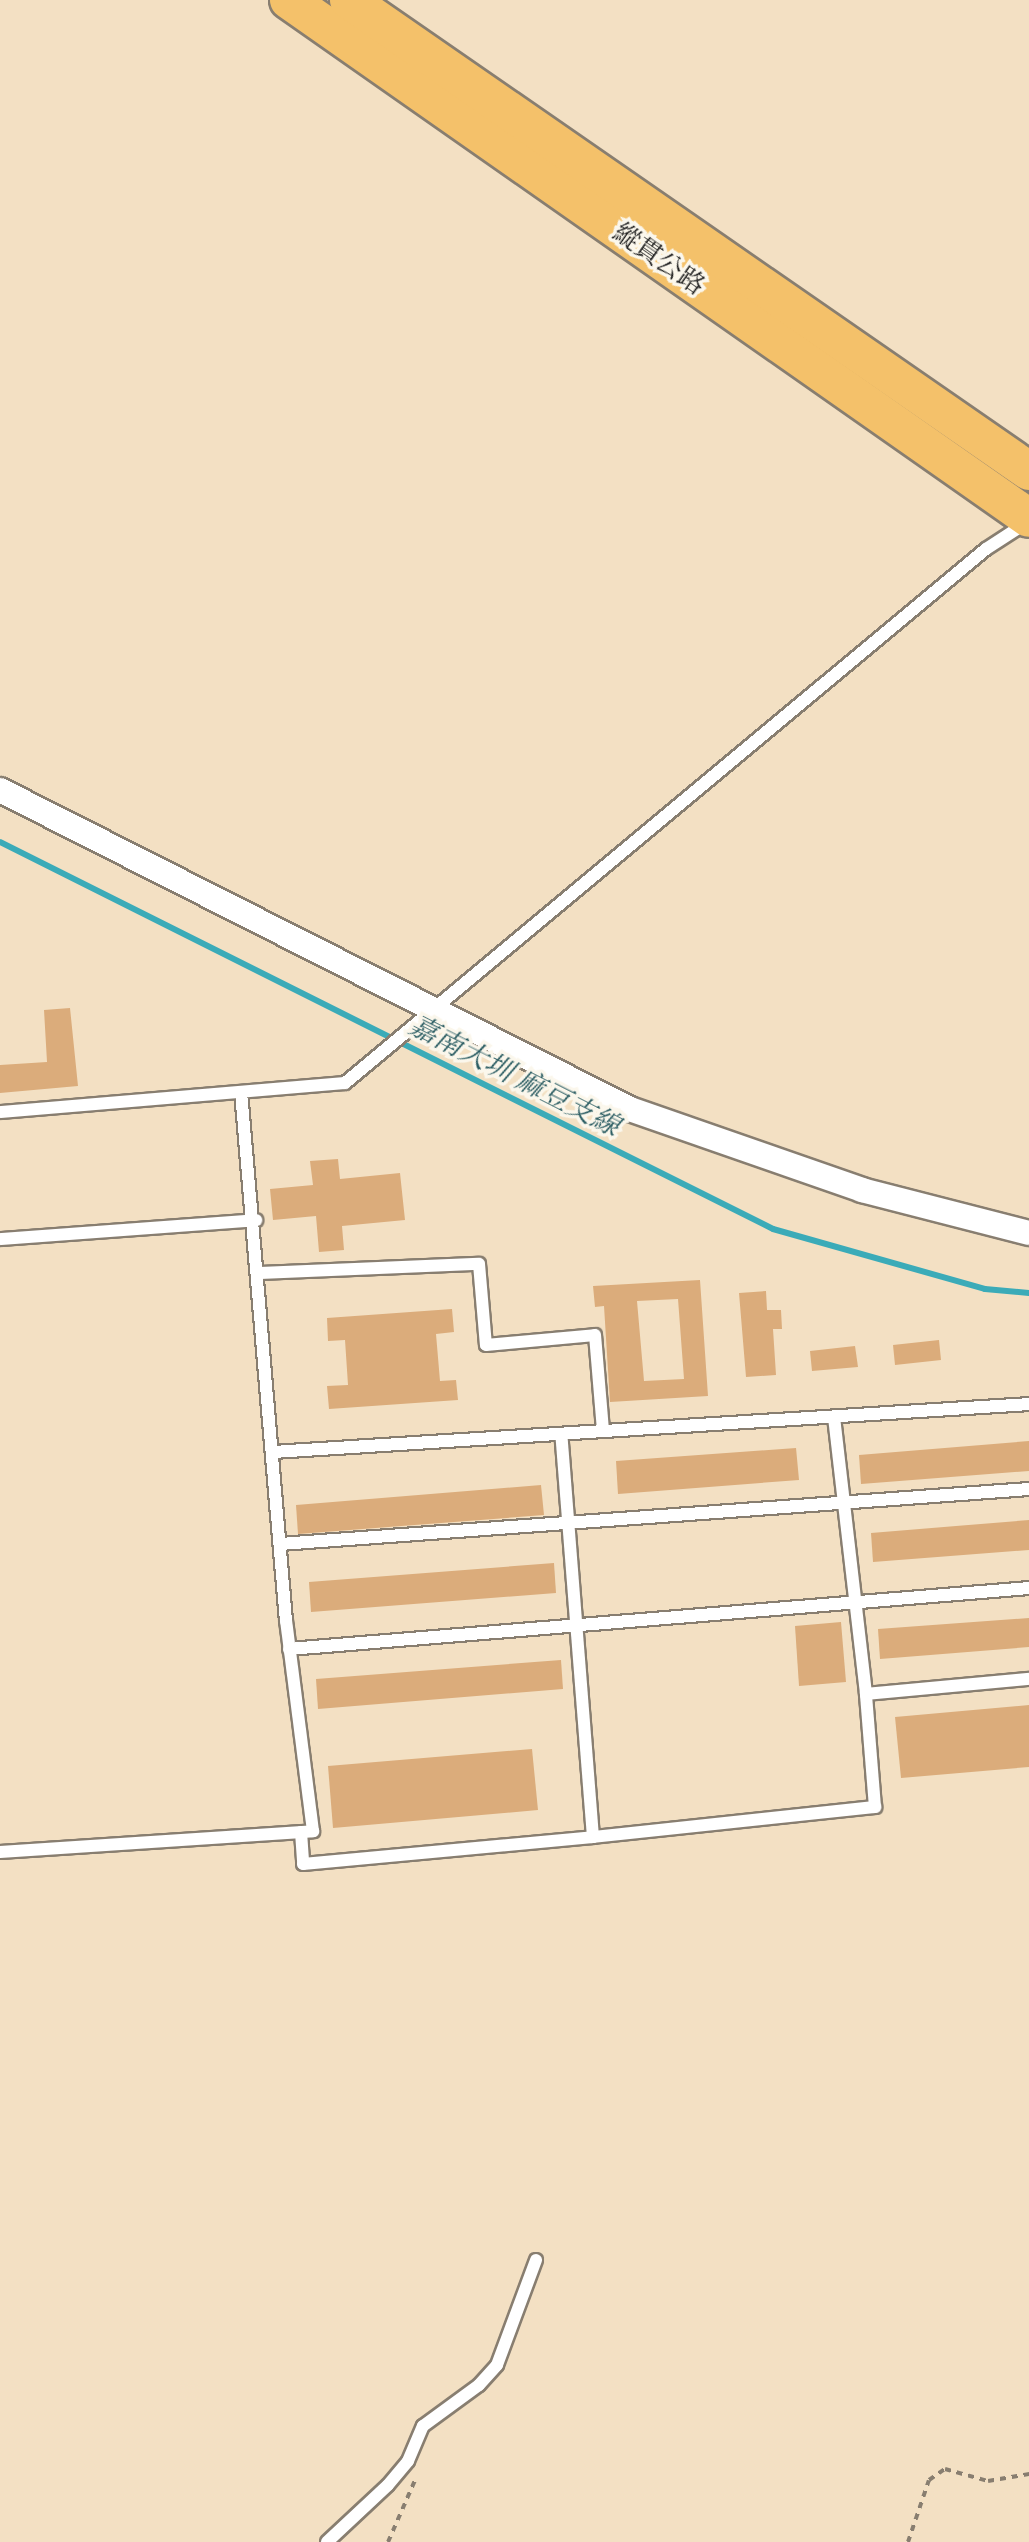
<!DOCTYPE html>
<meta charset="utf-8">
<style>
body{margin:0}
#map{position:relative;width:1029px;height:2542px;overflow:hidden;background:#f3e0c3;font-family:"Libre Caslon Text","Noto Serif TC",serif}
div>[style]{position:absolute}
.stream>*{height:6px;margin:-3px;padding:0 3px;transform-origin:3px;border-radius:3px;background:#3babb8}
.building>*{inset:0;background:#dbac7b}
.path>*{height:4px;margin-top:-2px;transform-origin:0;background:repeating-linear-gradient(90deg,#887e70 0 6px,transparent 0 12px)}
.roads{filter:drop-shadow(2px 0 #887e70) drop-shadow(-2px 0 #887e70) drop-shadow(0 2px #887e70) drop-shadow(0 -2px #887e70)}
.lane>*{height:12px;margin:-6px;padding:0 6px;transform-origin:6px;border-radius:6px;background:#fff}
.street>*{height:24px;margin:-12px;padding:0 12px;transform-origin:12px;border-radius:12px;background:#fff}
.primary>*{height:38px;margin:-19px;padding:0 19px;transform-origin:19px;border-radius:19px;background:#f4c16a}
span{translate:-50% -50%;white-space:nowrap;text-align:center;line-height:1.15;-webkit-text-stroke:7px #fbf7ec;paint-order:stroke}
.street-label{font-size:26px;color:#1c1c1c}
.water-label{font-size:28px;color:#2a5c62;font-style:italic}
</style>
<div id="map">
<div class="stream">
<div style="left:0;top:842px;width:864px;rotate:26.59deg"></div>
<div style="left:773px;top:1229px;width:220px;rotate:15.8deg"></div>
<div style="left:985px;top:1289px;width:44px;rotate:5.2deg"></div>
</div>
<div class="building">
<div style="clip-path:polygon(70px 1008px,78px 1086px,0 1093px,0 1065px,47px 1062px,44px 1010px)"></div>
<div style="clip-path:polygon(338px 1159px,340px 1179px,400px 1173px,405px 1220px,342px 1226px,344px 1250px,319px 1252px,316px 1216px,273px 1220px,270px 1189px,313px 1185px,310px 1161px)"></div>
<div style="clip-path:polygon(evenodd,700px 1280px,708px 1396px,610px 1402px,604px 1306px,595px 1307px,593px 1286px,700px 1280px,678px 1299px,684px 1379px,644px 1381px,637px 1301px,678px 1299px)"></div>
<div style="clip-path:polygon(766px 1291px,767px 1310px,781px 1310px,782px 1329px,773px 1329px,776px 1375px,746px 1377px,739px 1293px)"></div>
<div style="clip-path:polygon(452px 1309px,454px 1332px,436px 1334px,440px 1381px,456px 1380px,458px 1400px,329px 1409px,327px 1386px,348px 1385px,345px 1340px,328px 1341px,327px 1318px)"></div>
<div style="clip-path:polygon(939px 1340px,941px 1360px,895px 1365px,893px 1345px)"></div>
<div style="clip-path:polygon(855px 1346px,858px 1367px,812px 1371px,810px 1351px)"></div>
<div style="clip-path:polygon(1029px 1441px,1029px 1471px,861px 1484px,859px 1455px)"></div>
<div style="clip-path:polygon(796px 1448px,799px 1480px,618px 1494px,616px 1461px)"></div>
<div style="clip-path:polygon(541px 1485px,544px 1515px,298px 1534px,296px 1505px)"></div>
<div style="clip-path:polygon(1029px 1520px,1029px 1550px,873px 1562px,871px 1533px)"></div>
<div style="clip-path:polygon(554px 1563px,556px 1593px,311px 1612px,309px 1582px)"></div>
<div style="clip-path:polygon(1029px 1618px,1029px 1647px,880px 1659px,878px 1629px)"></div>
<div style="clip-path:polygon(841px 1622px,846px 1682px,799px 1686px,795px 1626px)"></div>
<div style="clip-path:polygon(561px 1660px,563px 1689px,318px 1709px,316px 1679px)"></div>
<div style="clip-path:polygon(1029px 1705px,1029px 1767px,901px 1778px,895px 1717px)"></div>
<div style="clip-path:polygon(532px 1749px,538px 1810px,333px 1828px,328px 1766px)"></div>
</div>
<div class="path">
<div style="left:388px;top:2542px;width:70px;rotate:-66.4deg"></div>
<div style="left:908px;top:2542px;width:65px;rotate:-71.3deg"></div>
<div style="left:929px;top:2480px;width:19px;rotate:-35deg"></div>
<div style="left:945px;top:2469px;width:45px;rotate:15.6deg"></div>
<div style="left:988px;top:2481px;width:42px;rotate:-9.7deg"></div>
</div>
<div class="roads">
<div class="lane">
<div style="left:0;top:1112px;width:346px;rotate:-4.8deg"></div>
<div style="left:345px;top:1083px;width:834px;rotate:-39.8deg"></div>
<div style="left:986px;top:549px;width:48px;rotate:-33deg"></div>
<div style="left:0;top:1239px;width:257px;rotate:-4.2deg"></div>
<div style="left:260px;top:1273px;width:219px;rotate:-2.4deg"></div>
<div style="left:479px;top:1264px;width:81px;rotate:85.1deg"></div>
<div style="left:486px;top:1345px;width:109px;rotate:-5.2deg"></div>
<div style="left:595px;top:1335px;width:96px;rotate:85.2deg"></div>
<div style="left:834px;top:1417px;width:279px;rotate:83.4deg"></div>
<div style="left:866px;top:1694px;width:164px;rotate:-5.3deg"></div>
<div style="left:273px;top:1452px;width:758px;rotate:-3.63deg"></div>
<div style="left:280px;top:1544px;width:751px;rotate:-4.2deg"></div>
<div style="left:289px;top:1649px;width:743px;rotate:-4.71deg"></div>
<div style="left:301px;top:1832px;width:32px;rotate:86deg"></div>
<div style="left:303px;top:1864px;width:291px;rotate:-5.3deg"></div>
<div style="left:593px;top:1837px;width:404px;rotate:-94.5deg"></div>
<div style="left:593px;top:1837px;width:284px;rotate:-6.1deg"></div>
<div style="left:875px;top:1807px;width:113px;rotate:-94.6deg"></div>
<div style="left:0;top:1852px;width:314px;rotate:-3.8deg"></div>
<div style="left:313px;top:1831px;width:212px;rotate:-97.3deg"></div>
<div style="left:286px;top:1621px;width:531px;rotate:-94.86deg"></div>
<div style="left:327px;top:2542px;width:83px;rotate:-43.1deg"></div>
<div style="left:388px;top:2485px;width:31px;rotate:-50deg"></div>
<div style="left:408px;top:2461px;width:38px;rotate:-67deg"></div>
<div style="left:423px;top:2426px;width:69px;rotate:-36.2deg"></div>
<div style="left:479px;top:2385px;width:27px;rotate:-48deg"></div>
<div style="left:497px;top:2365px;width:112px;rotate:-69.6deg"></div>
</div>
<div class="street">
<div style="left:0;top:790px;width:706px;rotate:26.86deg"></div>
<div style="left:630px;top:1109px;width:246px;rotate:19.2deg"></div>
<div style="left:862px;top:1190px;width:172px;rotate:14.4deg"></div>
</div>
<div class="primary">
<div style="left:289px;top:0;width:903px;rotate:34.99deg"></div>
<div style="left:349px;top:0;width:827px;rotate:34.71deg"></div>
</div>
</div>
<div class="street-label">
<span style="left:659px;top:259px;rotate:35deg">縱貫公路</span>
</div>
<div class="water-label">
<span style="left:515px;top:1075px;rotate:27deg">嘉南大圳 麻豆支線</span>
</div>
</div>
